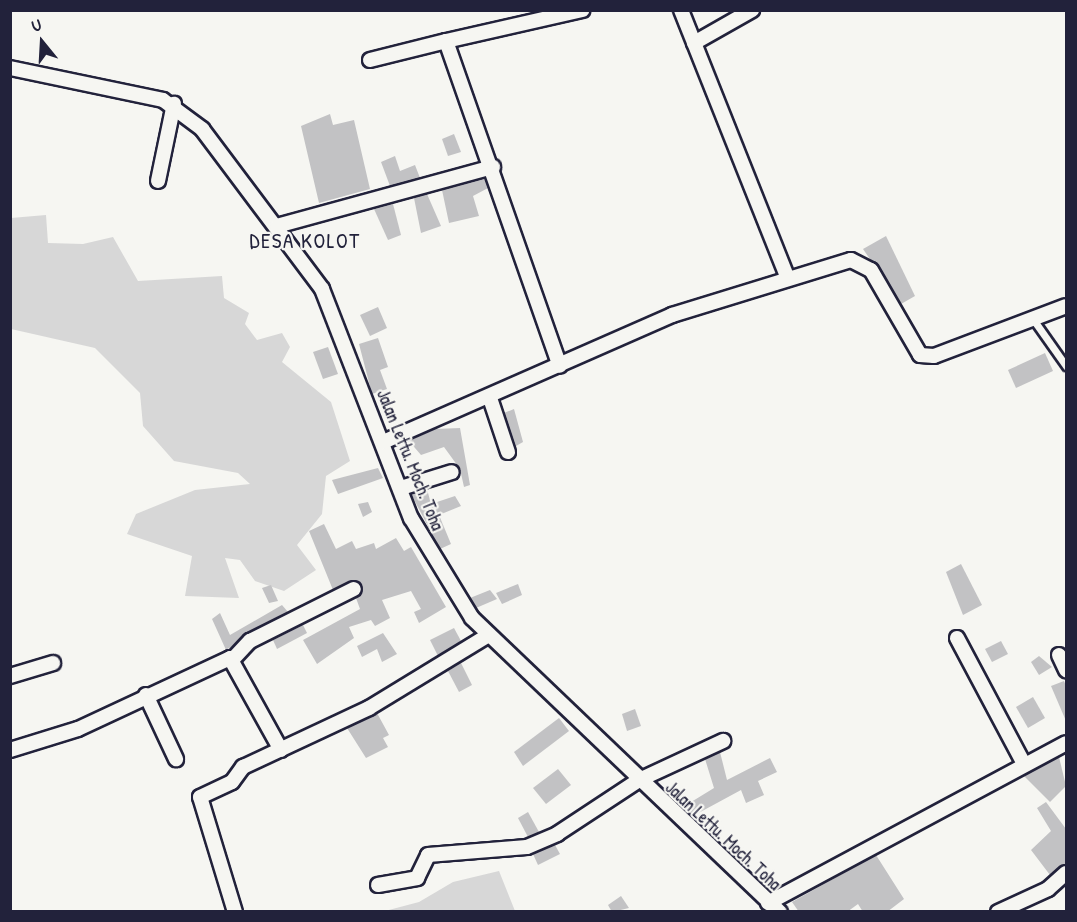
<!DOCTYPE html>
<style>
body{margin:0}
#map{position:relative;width:1077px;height:922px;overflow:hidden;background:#f6f6f2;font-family:"Patrick Hand",sans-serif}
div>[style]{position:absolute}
.green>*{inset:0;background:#d7d7d7}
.building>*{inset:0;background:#c2c2c4}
.roads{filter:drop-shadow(2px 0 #22223b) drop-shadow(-2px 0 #22223b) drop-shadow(0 2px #22223b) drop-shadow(0 -2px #22223b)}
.service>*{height:7px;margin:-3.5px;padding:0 3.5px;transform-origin:3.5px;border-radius:3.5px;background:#f6f6f2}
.minor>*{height:14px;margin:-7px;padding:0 7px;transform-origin:7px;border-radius:7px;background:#f6f6f2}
span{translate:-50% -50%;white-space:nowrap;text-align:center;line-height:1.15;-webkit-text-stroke:4.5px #f6f6f2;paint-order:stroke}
.street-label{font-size:18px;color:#22223b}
.quarter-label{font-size:21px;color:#22223b;letter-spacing:1.5px}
.frame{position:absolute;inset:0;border:12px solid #22223b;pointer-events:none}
.north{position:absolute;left:12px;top:12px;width:60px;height:60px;-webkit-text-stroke:4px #f6f6f2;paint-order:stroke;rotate:342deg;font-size:16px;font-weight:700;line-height:24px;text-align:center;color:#22223b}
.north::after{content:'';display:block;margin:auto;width:21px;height:27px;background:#22223b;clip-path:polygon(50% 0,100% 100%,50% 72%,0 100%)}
</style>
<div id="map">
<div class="green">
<div style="clip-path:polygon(46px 215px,48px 243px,83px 244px,113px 237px,138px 281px,222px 276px,224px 298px,249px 313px,245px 324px,257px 340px,282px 333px,290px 347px,282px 362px,331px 402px,350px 461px,326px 476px,322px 514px,297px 545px,316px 570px,284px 591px,255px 581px,240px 560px,225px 558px,239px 598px,185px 596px,192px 556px,127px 534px,136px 514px,195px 490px,250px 484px,238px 473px,174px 461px,143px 426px,140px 393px,95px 348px,11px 329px,11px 218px)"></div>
<div style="clip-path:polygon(499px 871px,515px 911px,385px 911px,419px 902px,453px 882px)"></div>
</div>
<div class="building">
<div style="clip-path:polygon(330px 114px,333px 125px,354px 120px,370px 189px,319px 203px,301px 126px)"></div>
<div style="clip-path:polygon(454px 134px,461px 152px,448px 156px,442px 139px)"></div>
<div style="clip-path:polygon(395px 156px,400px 171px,415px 165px,420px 178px,390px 186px,381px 162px)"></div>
<div style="clip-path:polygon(485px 179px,488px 188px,473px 196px,479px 216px,449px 223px,442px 190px)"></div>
<div style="clip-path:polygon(427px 194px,441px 226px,421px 233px,414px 198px)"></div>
<div style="clip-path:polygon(393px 204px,401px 235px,388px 240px,374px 209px)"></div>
<div style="clip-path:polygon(886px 236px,915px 296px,901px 304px,863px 249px)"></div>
<div style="clip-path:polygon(378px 307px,387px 328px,370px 336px,360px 315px)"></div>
<div style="clip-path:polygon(378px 338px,388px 367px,380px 370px,387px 389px,372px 394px,359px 344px)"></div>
<div style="clip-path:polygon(328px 347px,338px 374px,323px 379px,313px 352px)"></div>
<div style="clip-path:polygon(1045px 353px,1053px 371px,1016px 388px,1008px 370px)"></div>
<div style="clip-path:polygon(514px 409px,523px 442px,516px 446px,504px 413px)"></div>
<div style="clip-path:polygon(460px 428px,470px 485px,464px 487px,460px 469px,444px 447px,421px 455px,409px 441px,435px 429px)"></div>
<div style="clip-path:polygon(378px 468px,383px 478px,338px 494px,332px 480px)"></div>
<div style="clip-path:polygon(427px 489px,431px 504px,455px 496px,461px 506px,439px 515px,451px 544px,440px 549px,411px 494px)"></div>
<div style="clip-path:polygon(368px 502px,372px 512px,363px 517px,358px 504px)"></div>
<div style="clip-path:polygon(324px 524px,336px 549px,352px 541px,356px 549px,374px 543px,376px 549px,396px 538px,404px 551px,411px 547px,446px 607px,419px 623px,414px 612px,421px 609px,411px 591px,382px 600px,390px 618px,375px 626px,371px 620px,349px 627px,354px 638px,317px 664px,303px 640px,360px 609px,356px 598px,363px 589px,354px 580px,333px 590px,309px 531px)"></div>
<div style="clip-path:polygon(961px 564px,982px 605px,963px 615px,946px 572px)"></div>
<div style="clip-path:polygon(518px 584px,522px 595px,502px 604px,496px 593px)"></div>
<div style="clip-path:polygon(271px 585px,278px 601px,269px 603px,262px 588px)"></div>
<div style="clip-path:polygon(490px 590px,497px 599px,476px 608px,470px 598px)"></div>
<div style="clip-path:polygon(282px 605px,288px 612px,226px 650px,212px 619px,220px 613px,230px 635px)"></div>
<div style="clip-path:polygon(303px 625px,307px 633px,277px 649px,273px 640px)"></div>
<div style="clip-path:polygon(454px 628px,461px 641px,438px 656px,430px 640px)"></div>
<div style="clip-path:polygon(383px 633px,397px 654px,382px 662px,377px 649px,362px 657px,357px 646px)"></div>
<div style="clip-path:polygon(1001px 641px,1008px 654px,992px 662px,985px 649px)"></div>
<div style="clip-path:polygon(1039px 656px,1052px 667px,1039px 675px,1031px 662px)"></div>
<div style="clip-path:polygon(461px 663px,472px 685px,459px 692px,448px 671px)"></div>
<div style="clip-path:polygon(1064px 681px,1066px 686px,1066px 721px,1051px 686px)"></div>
<div style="clip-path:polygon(1033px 697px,1045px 718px,1028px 728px,1016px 707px)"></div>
<div style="clip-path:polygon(635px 709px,641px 726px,627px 731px,622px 714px)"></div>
<div style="clip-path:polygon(377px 713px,389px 735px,383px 738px,388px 747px,366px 758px,347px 728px)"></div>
<div style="clip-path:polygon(559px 718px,569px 731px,523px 766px,514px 752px)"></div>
<div style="clip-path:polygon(720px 752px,727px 780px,770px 758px,777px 772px,758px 781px,764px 795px,746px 803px,741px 790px,693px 816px,683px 807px,714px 788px,705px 759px)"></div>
<div style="clip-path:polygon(1059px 757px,1066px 786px,1050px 802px,1024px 776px)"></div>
<div style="clip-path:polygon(558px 769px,571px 785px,546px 804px,533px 788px)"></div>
<div style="clip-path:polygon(1046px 802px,1066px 829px,1066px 864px,1050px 875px,1031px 850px,1051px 831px,1037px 808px)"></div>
<div style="clip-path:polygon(528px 812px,539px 832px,528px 837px,518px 818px)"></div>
<div style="clip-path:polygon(555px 845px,560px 854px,538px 865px,533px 854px)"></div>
<div style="clip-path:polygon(876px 855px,904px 899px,887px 912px,863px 912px,858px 904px,847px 912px,799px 912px,792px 902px)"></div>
<div style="clip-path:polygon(621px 896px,629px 908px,612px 912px,608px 905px)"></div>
</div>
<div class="roads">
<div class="service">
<div style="left:1035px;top:322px;width:54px;rotate:54.8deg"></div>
</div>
<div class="minor">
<div style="left:681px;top:10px;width:289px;rotate:68.3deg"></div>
<div style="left:446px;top:41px;width:140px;rotate:-12.8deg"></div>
<div style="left:694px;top:43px;width:67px;rotate:-29.6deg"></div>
<div style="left:370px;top:60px;width:78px;rotate:-14deg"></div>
<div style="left:446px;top:41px;width:344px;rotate:70.7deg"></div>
<div style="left:10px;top:68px;width:156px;rotate:11.8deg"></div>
<div style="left:163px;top:100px;width:49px;rotate:36.6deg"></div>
<div style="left:202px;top:129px;width:200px;rotate:53.1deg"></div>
<div style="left:322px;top:289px;width:246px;rotate:68.8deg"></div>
<div style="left:411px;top:518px;width:117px;rotate:58.6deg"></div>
<div style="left:472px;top:618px;width:426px;rotate:43.7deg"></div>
<div style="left:158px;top:181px;width:79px;rotate:-78.3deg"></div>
<div style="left:277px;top:226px;width:224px;rotate:-15.3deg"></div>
<div style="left:490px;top:398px;width:57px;rotate:71.6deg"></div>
<div style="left:383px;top:442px;width:316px;rotate:-23.7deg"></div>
<div style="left:672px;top:315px;width:187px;rotate:-17.1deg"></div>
<div style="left:851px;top:260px;width:22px;rotate:27deg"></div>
<div style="left:871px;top:270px;width:98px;rotate:60deg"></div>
<div style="left:920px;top:355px;width:14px;rotate:4deg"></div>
<div style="left:934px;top:356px;width:141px;rotate:-20.7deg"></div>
<div style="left:401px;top:488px;width:53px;rotate:-17.4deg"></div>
<div style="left:957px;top:638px;width:143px;rotate:62deg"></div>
<div style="left:1059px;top:655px;width:17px;rotate:65deg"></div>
<div style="left:233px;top:659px;width:25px;rotate:-47deg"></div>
<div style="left:250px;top:641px;width:116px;rotate:-26.6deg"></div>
<div style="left:10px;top:676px;width:45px;rotate:-16.8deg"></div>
<div style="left:146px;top:695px;width:71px;rotate:64.9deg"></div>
<div style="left:10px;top:750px;width:71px;rotate:-17.2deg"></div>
<div style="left:78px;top:729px;width:168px;rotate:-25deg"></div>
<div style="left:230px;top:658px;width:105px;rotate:61deg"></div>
<div style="left:378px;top:885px;width:40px;rotate:-10deg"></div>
<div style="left:417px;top:878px;width:25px;rotate:-64deg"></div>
<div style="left:428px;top:855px;width:99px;rotate:-4.6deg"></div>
<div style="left:527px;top:847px;width:33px;rotate:-23deg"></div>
<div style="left:557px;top:834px;width:98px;rotate:-33.4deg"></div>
<div style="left:639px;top:780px;width:93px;rotate:-24.9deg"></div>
<div style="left:768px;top:903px;width:338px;rotate:-28.2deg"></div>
<div style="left:235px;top:912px;width:120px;rotate:-106.9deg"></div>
<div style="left:200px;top:797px;width:35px;rotate:-25deg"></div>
<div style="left:232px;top:782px;width:19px;rotate:-54deg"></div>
<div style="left:243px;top:767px;width:139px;rotate:-25.1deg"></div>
<div style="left:369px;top:708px;width:138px;rotate:-31.4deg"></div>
<div style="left:998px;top:912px;width:55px;rotate:-24.7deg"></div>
<div style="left:1048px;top:889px;width:24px;rotate:-42deg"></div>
</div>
</div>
<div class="street-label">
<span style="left:410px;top:460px;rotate:68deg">Jalan Lettu. Moch. Toha</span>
<span style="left:723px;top:836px;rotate:43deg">Jalan Lettu. Moch. Toha</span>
</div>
<div class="quarter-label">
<span style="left:305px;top:241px">DESA KOLOT</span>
</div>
<div class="frame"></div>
<div class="north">U</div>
</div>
